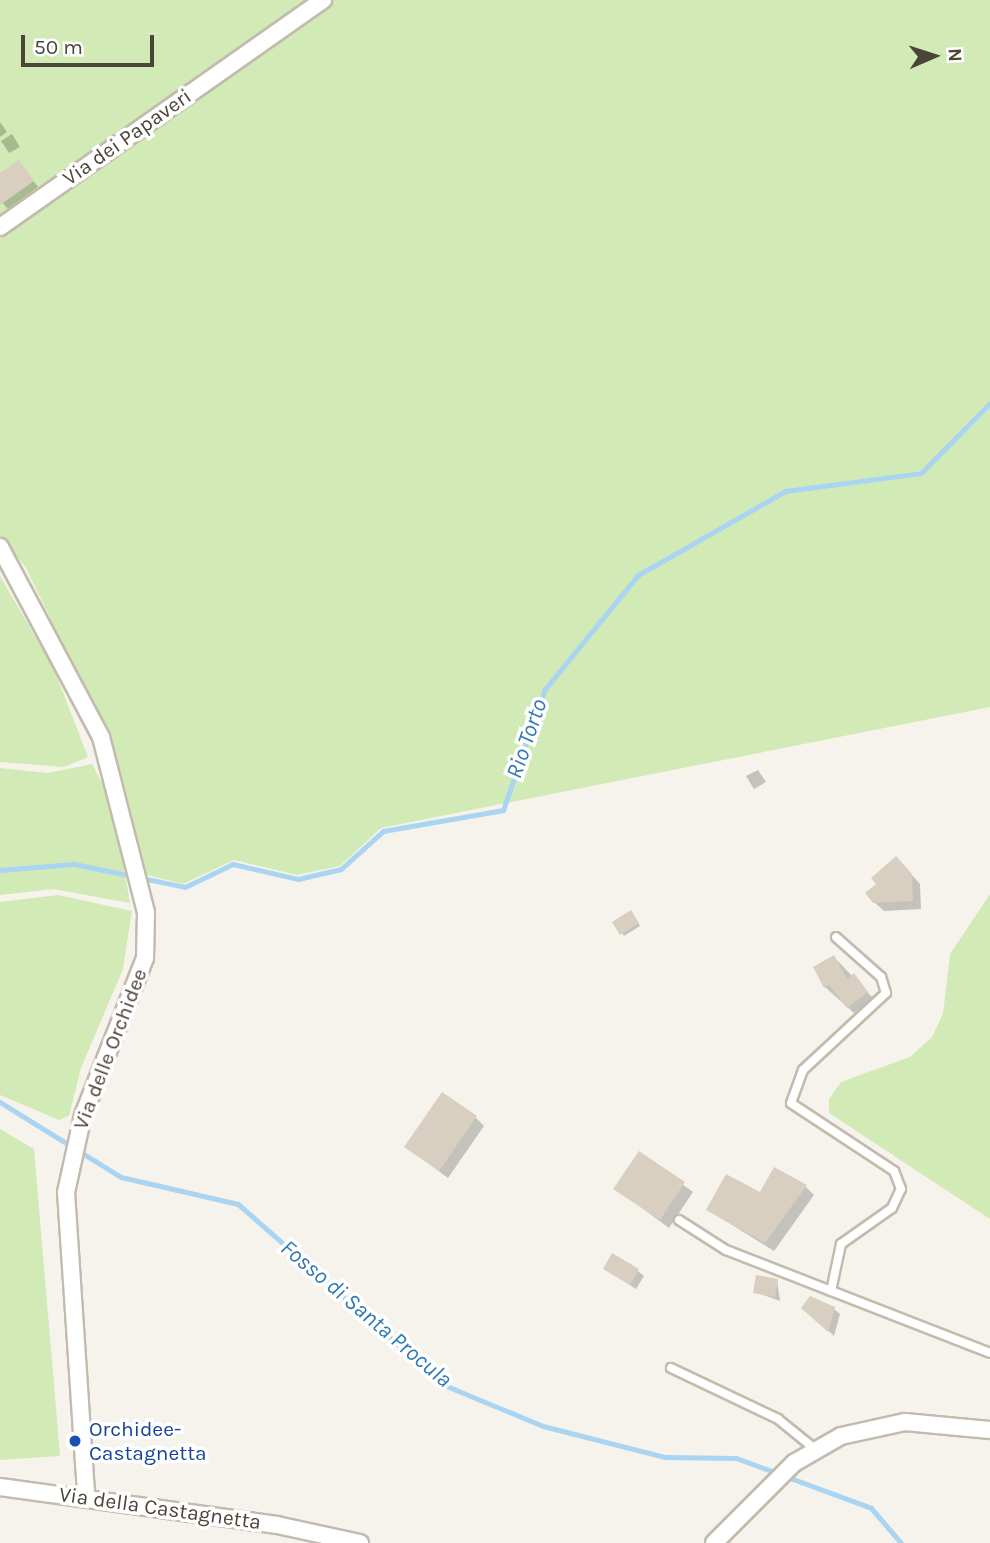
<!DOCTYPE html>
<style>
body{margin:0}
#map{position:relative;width:990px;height:1543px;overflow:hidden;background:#f6f3ec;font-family:Karla,sans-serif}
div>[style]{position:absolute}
.green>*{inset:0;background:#d2eab5}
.shadow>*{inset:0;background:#0003}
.stream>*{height:5px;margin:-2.5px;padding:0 2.5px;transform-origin:2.5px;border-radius:2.5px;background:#a9d4f2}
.building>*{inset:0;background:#d8cfc1}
.roads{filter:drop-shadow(2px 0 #c2bbae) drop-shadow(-2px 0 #c2bbae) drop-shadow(0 2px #c2bbae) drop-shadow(0 -2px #c2bbae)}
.service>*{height:8px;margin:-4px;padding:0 4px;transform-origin:4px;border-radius:4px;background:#fff}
.minor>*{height:16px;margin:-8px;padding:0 8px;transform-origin:8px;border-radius:8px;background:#fff}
.dots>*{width:19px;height:19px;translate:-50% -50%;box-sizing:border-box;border:4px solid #fff;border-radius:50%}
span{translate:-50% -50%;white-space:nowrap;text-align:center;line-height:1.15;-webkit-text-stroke:7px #fff;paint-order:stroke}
.street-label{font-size:21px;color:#4b4439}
.transit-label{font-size:21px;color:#164399}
.left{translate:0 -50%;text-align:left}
.water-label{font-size:23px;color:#2e7ab2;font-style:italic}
.north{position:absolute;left:899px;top:21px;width:70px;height:70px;-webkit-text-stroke:5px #fff;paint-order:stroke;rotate:87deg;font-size:19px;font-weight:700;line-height:28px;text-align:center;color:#4b4439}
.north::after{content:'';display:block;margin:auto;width:24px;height:32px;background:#4b4439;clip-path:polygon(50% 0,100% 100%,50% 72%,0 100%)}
.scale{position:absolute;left:21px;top:35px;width:133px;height:32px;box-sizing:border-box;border:4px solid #4b4439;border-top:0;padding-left:9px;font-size:21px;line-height:24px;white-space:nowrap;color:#4b4439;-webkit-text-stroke:5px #fff;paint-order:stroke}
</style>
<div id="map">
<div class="green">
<div style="clip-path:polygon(0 0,990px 0,990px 707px,381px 828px,340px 866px,297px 875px,234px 860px,183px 884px,143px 874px,121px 777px,94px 709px,26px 568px,0 536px)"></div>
<div style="clip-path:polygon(0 576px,54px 669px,88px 757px,64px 767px,0 762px)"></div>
<div style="clip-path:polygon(92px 764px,112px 802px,130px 903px,53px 889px,0 895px,0 768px,48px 773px)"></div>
<div style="clip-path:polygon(990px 894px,990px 1219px,829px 1113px,829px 1099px,841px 1082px,910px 1057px,932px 1037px,943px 1014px,950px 954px)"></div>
<div style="clip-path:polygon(58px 895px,132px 911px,123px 969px,81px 1068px,69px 1116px,59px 1120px,0 1095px,0 902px)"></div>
<div style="clip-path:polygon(0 1129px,34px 1149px,60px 1456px,0 1460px)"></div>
</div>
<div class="shadow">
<div style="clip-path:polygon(0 122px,7px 132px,0 137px)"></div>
<div style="clip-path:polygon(12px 134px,20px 147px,9px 153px,1px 141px)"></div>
<div style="clip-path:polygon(19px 162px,38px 187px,8px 209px,0 200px,0 176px)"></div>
<div style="clip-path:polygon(758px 770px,766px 782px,754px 789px,746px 776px)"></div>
<div style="clip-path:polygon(905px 867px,920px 884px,921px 909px,884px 911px,874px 902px)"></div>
<div style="clip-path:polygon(633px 915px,640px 926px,624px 936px,622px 933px)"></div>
<div style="clip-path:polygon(834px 957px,873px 998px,854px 1013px,825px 987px)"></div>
<div style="clip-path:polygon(475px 1117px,484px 1126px,448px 1178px,406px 1147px)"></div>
<div style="clip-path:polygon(639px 1153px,693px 1192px,669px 1228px,615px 1188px)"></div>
<div style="clip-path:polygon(806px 1187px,814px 1195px,774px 1251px,708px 1210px)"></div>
<div style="clip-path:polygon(605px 1269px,638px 1271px,644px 1276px,636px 1289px)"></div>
<div style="clip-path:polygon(777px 1280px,780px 1301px,755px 1292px)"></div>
<div style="clip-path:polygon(834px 1309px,840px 1314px,834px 1336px,809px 1313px)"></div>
</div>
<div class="stream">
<div style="left:0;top:870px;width:74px;rotate:-4.6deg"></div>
<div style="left:74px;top:864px;width:113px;rotate:11.7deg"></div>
<div style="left:185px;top:887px;width:53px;rotate:-25.6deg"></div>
<div style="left:233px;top:864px;width:67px;rotate:13deg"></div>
<div style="left:298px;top:879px;width:44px;rotate:-13.1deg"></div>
<div style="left:341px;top:869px;width:57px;rotate:-42.1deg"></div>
<div style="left:383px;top:831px;width:122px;rotate:-9.9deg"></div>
<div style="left:503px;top:810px;width:128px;rotate:-70.9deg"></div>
<div style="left:545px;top:689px;width:147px;rotate:-50.8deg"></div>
<div style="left:638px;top:575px;width:169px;rotate:-29.7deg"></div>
<div style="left:785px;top:491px;width:137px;rotate:-7.5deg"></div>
<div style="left:921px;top:473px;width:98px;rotate:-45.4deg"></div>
<div style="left:0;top:1102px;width:142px;rotate:31.8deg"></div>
<div style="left:121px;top:1177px;width:120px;rotate:13deg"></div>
<div style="left:238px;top:1204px;width:274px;rotate:41.3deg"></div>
<div style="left:444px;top:1385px;width:107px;rotate:22.5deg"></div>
<div style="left:543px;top:1426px;width:126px;rotate:14.3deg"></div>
<div style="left:665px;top:1457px;width:71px;rotate:0.8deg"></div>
<div style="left:736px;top:1458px;width:144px;rotate:20.3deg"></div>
<div style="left:871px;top:1508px;width:46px;rotate:49.4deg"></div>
</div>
<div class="building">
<div style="clip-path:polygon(19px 160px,34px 181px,0 205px,0 173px)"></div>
<div style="clip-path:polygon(896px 856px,912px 874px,913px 901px,873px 903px,865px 893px,876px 884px,871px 878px)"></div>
<div style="clip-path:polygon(631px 910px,639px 923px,620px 935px,612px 922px)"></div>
<div style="clip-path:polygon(834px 955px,847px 979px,854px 973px,868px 992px,847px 1008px,829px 985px,824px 988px,813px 967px)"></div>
<div style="clip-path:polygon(442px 1092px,477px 1116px,439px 1171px,404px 1147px)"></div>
<div style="clip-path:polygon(639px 1151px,685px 1182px,660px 1220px,613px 1189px)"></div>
<div style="clip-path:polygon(774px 1167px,807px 1185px,765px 1243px,706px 1210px,726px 1174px,760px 1192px)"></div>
<div style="clip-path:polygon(612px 1253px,639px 1269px,630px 1285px,603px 1269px)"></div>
<div style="clip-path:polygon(756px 1275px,778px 1279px,775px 1297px,753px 1293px)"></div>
<div style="clip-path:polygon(810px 1296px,835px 1307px,828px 1332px,801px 1308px)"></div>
</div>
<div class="roads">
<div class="service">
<div style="left:679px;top:1220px;width:56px;rotate:32.6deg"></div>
<div style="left:726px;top:1250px;width:283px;rotate:21.3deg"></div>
<div style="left:831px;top:1291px;width:48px;rotate:-78deg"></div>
<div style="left:841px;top:1244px;width:62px;rotate:-35.2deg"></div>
<div style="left:892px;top:1208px;width:21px;rotate:-65deg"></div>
<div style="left:901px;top:1189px;width:19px;rotate:-111deg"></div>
<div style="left:894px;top:1171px;width:123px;rotate:-146.6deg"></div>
<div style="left:791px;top:1103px;width:35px;rotate:-70deg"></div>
<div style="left:803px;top:1070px;width:113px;rotate:-42.9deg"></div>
<div style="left:886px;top:993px;width:17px;rotate:-107deg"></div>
<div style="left:881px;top:977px;width:60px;rotate:-138.4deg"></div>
<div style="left:671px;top:1368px;width:119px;rotate:25.5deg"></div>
<div style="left:778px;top:1419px;width:49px;rotate:39.2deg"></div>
</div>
<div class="minor">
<div style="left:0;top:227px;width:395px;rotate:-35.1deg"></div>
<div style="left:0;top:547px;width:215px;rotate:62deg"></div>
<div style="left:101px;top:737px;width:181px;rotate:75.6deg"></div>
<div style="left:146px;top:912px;width:46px;rotate:91.2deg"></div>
<div style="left:145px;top:958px;width:169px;rotate:111.5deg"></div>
<div style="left:83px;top:1115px;width:79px;rotate:102.4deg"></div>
<div style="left:66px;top:1192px;width:306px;rotate:86.2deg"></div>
<div style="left:0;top:1487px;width:280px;rotate:7.8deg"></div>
<div style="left:277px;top:1525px;width:85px;rotate:12.2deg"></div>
<div style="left:714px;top:1543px;width:113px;rotate:-45deg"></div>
<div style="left:794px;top:1463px;width:54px;rotate:-29.9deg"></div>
<div style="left:841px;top:1436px;width:66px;rotate:-12.3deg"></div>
<div style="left:905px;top:1422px;width:85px;rotate:5.4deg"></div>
</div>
</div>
<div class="dots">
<div style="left:75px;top:1441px;background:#1a4fb4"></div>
</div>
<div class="street-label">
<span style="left:127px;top:137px;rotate:-35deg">Via dei Papaveri</span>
<span style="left:110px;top:1049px;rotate:-69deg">Via delle Orchidee</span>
<span style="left:160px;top:1508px;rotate:8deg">Via della Castagnetta</span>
</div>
<div class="transit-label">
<span class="left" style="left:89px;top:1441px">Orchidee-<br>Castagnetta</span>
</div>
<div class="water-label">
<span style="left:527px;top:739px;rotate:-71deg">Rio Torto</span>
<span style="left:366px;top:1314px;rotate:40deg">Fosso di Santa Procula</span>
</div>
<div class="north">N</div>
<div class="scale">50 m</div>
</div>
